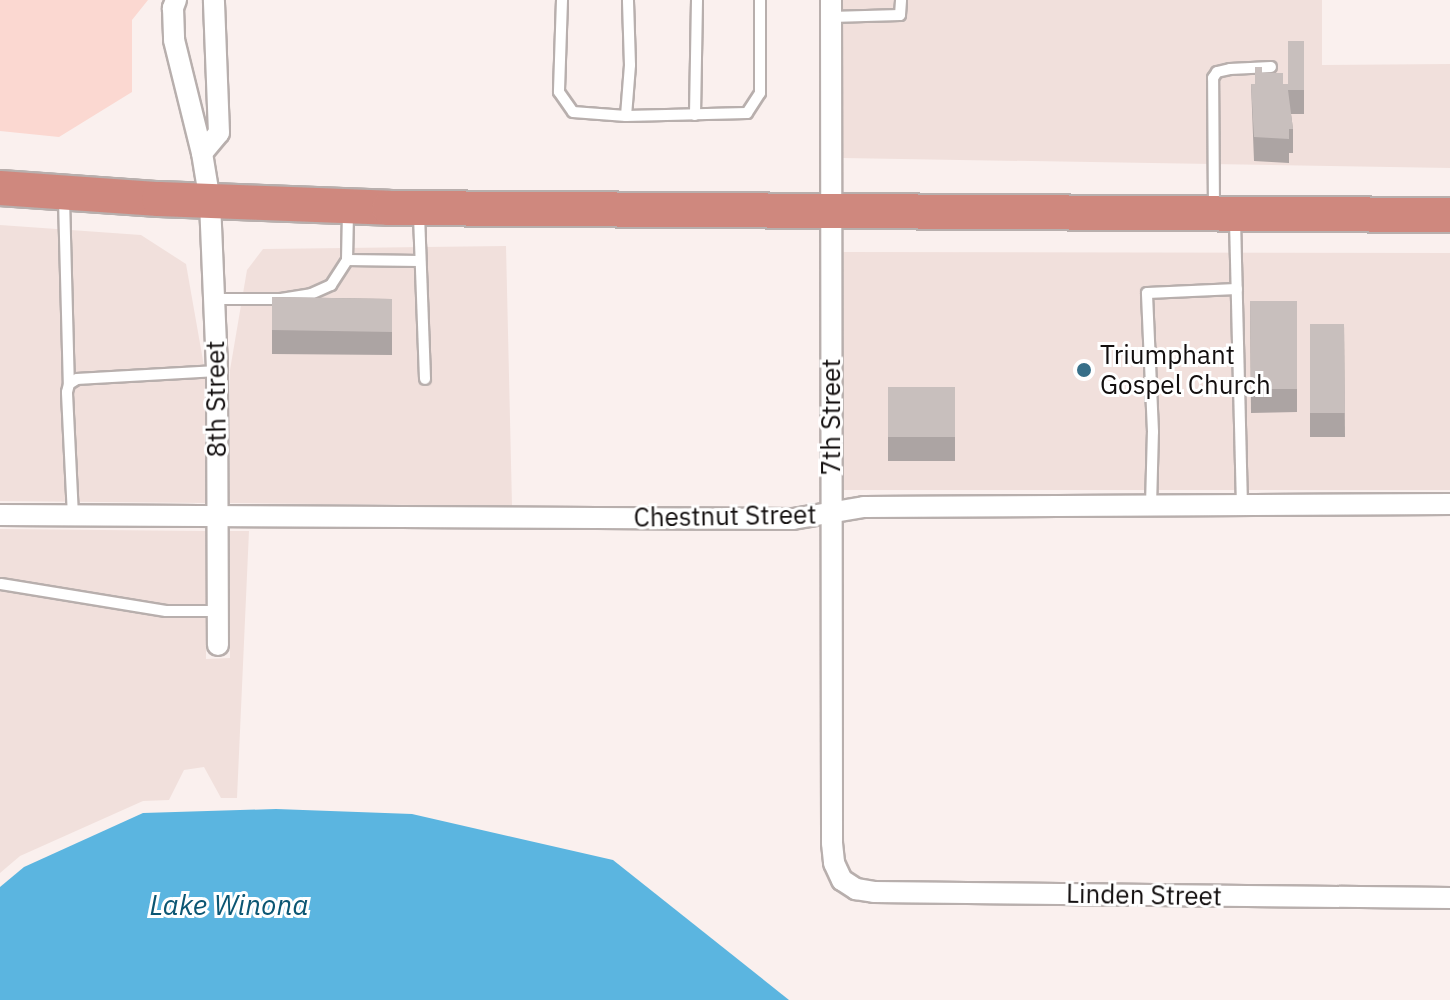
<!DOCTYPE html>
<style>
body{margin:0}
#map{position:relative;width:1450px;height:1000px;overflow:hidden;background:#faf0ee;font-family:"IBM Plex Sans",sans-serif}
div>[style]{position:absolute}
.built>*{inset:0;background:#f1e0dc}
.green>*{inset:0;background:#fbd8d1}
.water>*{inset:0;background:#5bb5e0}
.roads{filter:drop-shadow(2px 0 #b8afad) drop-shadow(-2px 0 #b8afad) drop-shadow(0 2px #b8afad) drop-shadow(0 -2px #b8afad)}
.service>*{height:10px;margin:-5px;padding:0 5px;transform-origin:5px;border-radius:5px;background:#fff}
.minor>*{height:20px;margin:-10px;padding:0 10px;transform-origin:10px;border-radius:10px;background:#fff}
.trunk>*{height:34px;margin:-17px;padding:0 17px;transform-origin:17px;border-radius:17px;background:#cf887e}
.wall>*{inset:0;background:#aca4a3}
.building>*{inset:0;background:#c8bfbd}
.dots>*{width:22px;height:22px;translate:-50% -50%;box-sizing:border-box;border:4px solid #fff;border-radius:50%}
span{translate:-50% -50%;white-space:nowrap;text-align:center;line-height:1.15;-webkit-text-stroke:6px #fff;paint-order:stroke}
.poi-label{font-size:26px;color:#130f0f}
.left{translate:0 -50%;text-align:left}
.street-label{font-size:26px;color:#130f0f}
.water-label{font-size:28px;color:#0b5673;font-style:italic}
</style>
<div id="map">
<div class="built">
<div style="clip-path:polygon(843px 0,1322px 0,1322px 65px,1450px 64px,1450px 168px,843px 158px)"></div>
<div style="clip-path:polygon(0 225px,141px 235px,186px 264px,205px 372px,206px 503px,0 501px)"></div>
<div style="clip-path:polygon(506px 246px,512px 506px,230px 503px,230px 370px,247px 270px,263px 249px)"></div>
<div style="clip-path:polygon(843px 252px,1450px 253px,1450px 490px,844px 490px)"></div>
<div style="clip-path:polygon(0 529px,206px 531px,206px 659px,230px 658px,230px 531px,249px 531px,237px 798px,221px 798px,204px 767px,184px 770px,169px 800px,143px 801px,20px 856px,0 873px)"></div>
</div>
<div class="green">
<div style="clip-path:polygon(0 0,148px 0,132px 20px,132px 92px,59px 137px,0 131px)"></div>
</div>
<div class="water">
<div style="clip-path:polygon(276px 809px,412px 814px,613px 860px,789px 1000px,0 1000px,0 887px,24px 867px,143px 813px)"></div>
</div>
<div class="roads">
<div class="service">
<div style="left:562px;top:0;width:92px;rotate:91.9deg"></div>
<div style="left:559px;top:92px;width:24px;rotate:55deg"></div>
<div style="left:573px;top:112px;width:53px;rotate:4.3deg"></div>
<div style="left:626px;top:116px;width:121px;rotate:-1.4deg"></div>
<div style="left:747px;top:113px;width:24px;rotate:-57deg"></div>
<div style="left:760px;top:93px;width:93px;rotate:-90deg"></div>
<div style="left:831px;top:17px;width:69px;rotate:-1.7deg"></div>
<div style="left:900px;top:15px;width:15px;rotate:-86deg"></div>
<div style="left:695px;top:115px;width:115px;rotate:-89deg"></div>
<div style="left:626px;top:116px;width:51px;rotate:-85.5deg"></div>
<div style="left:630px;top:65px;width:65px;rotate:-91.8deg"></div>
<div style="left:64px;top:199px;width:185px;rotate:88.5deg"></div>
<div style="left:1214px;top:208px;width:130px;rotate:-90.4deg"></div>
<div style="left:1213px;top:78px;width:7px;rotate:-56deg"></div>
<div style="left:1217px;top:72px;width:13px;rotate:-13deg"></div>
<div style="left:1230px;top:69px;width:41px;rotate:-2.8deg"></div>
<div style="left:419px;top:215px;width:164px;rotate:87.9deg"></div>
<div style="left:1235px;top:220px;width:286px;rotate:88.6deg"></div>
<div style="left:347px;top:260px;width:73px;rotate:0.8deg"></div>
<div style="left:214px;top:299px;width:67px"></div>
<div style="left:281px;top:299px;width:30px;rotate:-9deg"></div>
<div style="left:311px;top:294px;width:22px;rotate:-24deg"></div>
<div style="left:331px;top:285px;width:30px;rotate:-57deg"></div>
<div style="left:347px;top:260px;width:49px;rotate:-88.8deg"></div>
<div style="left:1151px;top:506px;width:74px;rotate:-88.5deg"></div>
<div style="left:1153px;top:432px;width:139px;rotate:-92.5deg"></div>
<div style="left:1147px;top:293px;width:90px;rotate:-2.5deg"></div>
<div style="left:73px;top:516px;width:124px;rotate:-92.8deg"></div>
<div style="left:67px;top:392px;width:8px;rotate:-76deg"></div>
<div style="left:69px;top:384px;width:9px;rotate:-32deg"></div>
<div style="left:77px;top:379px;width:140px;rotate:-3.3deg"></div>
<div style="left:1px;top:584px;width:167px;rotate:9.3deg"></div>
<div style="left:166px;top:611px;width:52px"></div>
</div>
<div class="minor">
<div style="left:176px;top:0;width:9px;rotate:111deg"></div>
<div style="left:173px;top:8px;width:32px;rotate:88deg"></div>
<div style="left:174px;top:40px;width:116px;rotate:76.1deg"></div>
<div style="left:202px;top:153px;width:50px;rotate:80.7deg"></div>
<div style="left:210px;top:202px;width:169px;rotate:87.6deg"></div>
<div style="left:217px;top:371px;width:274px;rotate:89.8deg"></div>
<div style="left:831px;top:0;width:843px;rotate:89.93deg"></div>
<div style="left:832px;top:843px;width:20px;rotate:84deg"></div>
<div style="left:834px;top:863px;width:19px;rotate:65deg"></div>
<div style="left:842px;top:880px;width:17px;rotate:33deg"></div>
<div style="left:856px;top:889px;width:18px;rotate:9deg"></div>
<div style="left:874px;top:892px;width:576px;rotate:0.6deg"></div>
<div style="left:202px;top:153px;width:26px;rotate:-50deg"></div>
<div style="left:219px;top:133px;width:133px;rotate:-92.2deg"></div>
<div style="left:0;top:515px;width:793px;rotate:0.29deg"></div>
<div style="left:793px;top:519px;width:72px;rotate:-9.6deg"></div>
<div style="left:864px;top:507px;width:586px;rotate:-0.29deg"></div>
</div>
<div class="trunk">
<div style="left:0;top:188px;width:159px;rotate:4deg"></div>
<div style="left:159px;top:199px;width:230px;rotate:2.2deg"></div>
<div style="left:389px;top:208px;width:1061px;rotate:0.38deg"></div>
</div>
</div>
<div class="wall">
<div style="clip-path:polygon(1304px 41px,1304px 114px,1291px 114px,1293px 129px,1293px 153px,1289px 153px,1289px 163px,1254px 161px,1251px 84px,1255px 84px,1262px 73px,1283px 84px,1288px 84px)"></div>
<div style="clip-path:polygon(272px 297px,392px 299px,392px 355px,272px 354px)"></div>
<div style="clip-path:polygon(1250px 301px,1297px 301px,1297px 412px,1251px 413px)"></div>
<div style="clip-path:polygon(1310px 324px,1344px 324px,1345px 437px,1310px 437px)"></div>
<div style="clip-path:polygon(888px 387px,955px 387px,955px 461px,888px 461px)"></div>
</div>
<div class="building">
<div style="clip-path:polygon(1288px 41px,1304px 41px,1304px 90px,1288px 90px,1293px 129px,1289px 129px,1289px 139px,1254px 137px,1251px 84px,1255px 84px,1255px 67px,1262px 67px,1262px 73px,1283px 73px,1283px 84px,1288px 84px)"></div>
<div style="clip-path:polygon(272px 297px,392px 299px,392px 332px,272px 330px)"></div>
<div style="clip-path:polygon(1250px 301px,1297px 301px,1297px 389px,1251px 389px)"></div>
<div style="clip-path:polygon(1310px 324px,1344px 324px,1345px 413px,1310px 413px)"></div>
<div style="clip-path:polygon(888px 387px,955px 387px,955px 437px,888px 437px)"></div>
</div>
<div class="dots">
<div style="left:1084px;top:370px;background:#376f89"></div>
</div>
<div class="poi-label">
<span class="left" style="left:1100px;top:370px">Triumphant<br>Gospel Church</span>
</div>
<div class="street-label">
<span style="left:216px;top:399px;rotate:-91deg">8th Street</span>
<span style="left:831px;top:417px;rotate:-90deg">7th Street</span>
<span style="left:725px;top:516px;rotate:-1deg">Chestnut Street</span>
<span style="left:1144px;top:895px;rotate:1deg">Linden Street</span>
</div>
<div class="water-label">
<span style="left:229px;top:905px">Lake Winona</span>
</div>
</div>
